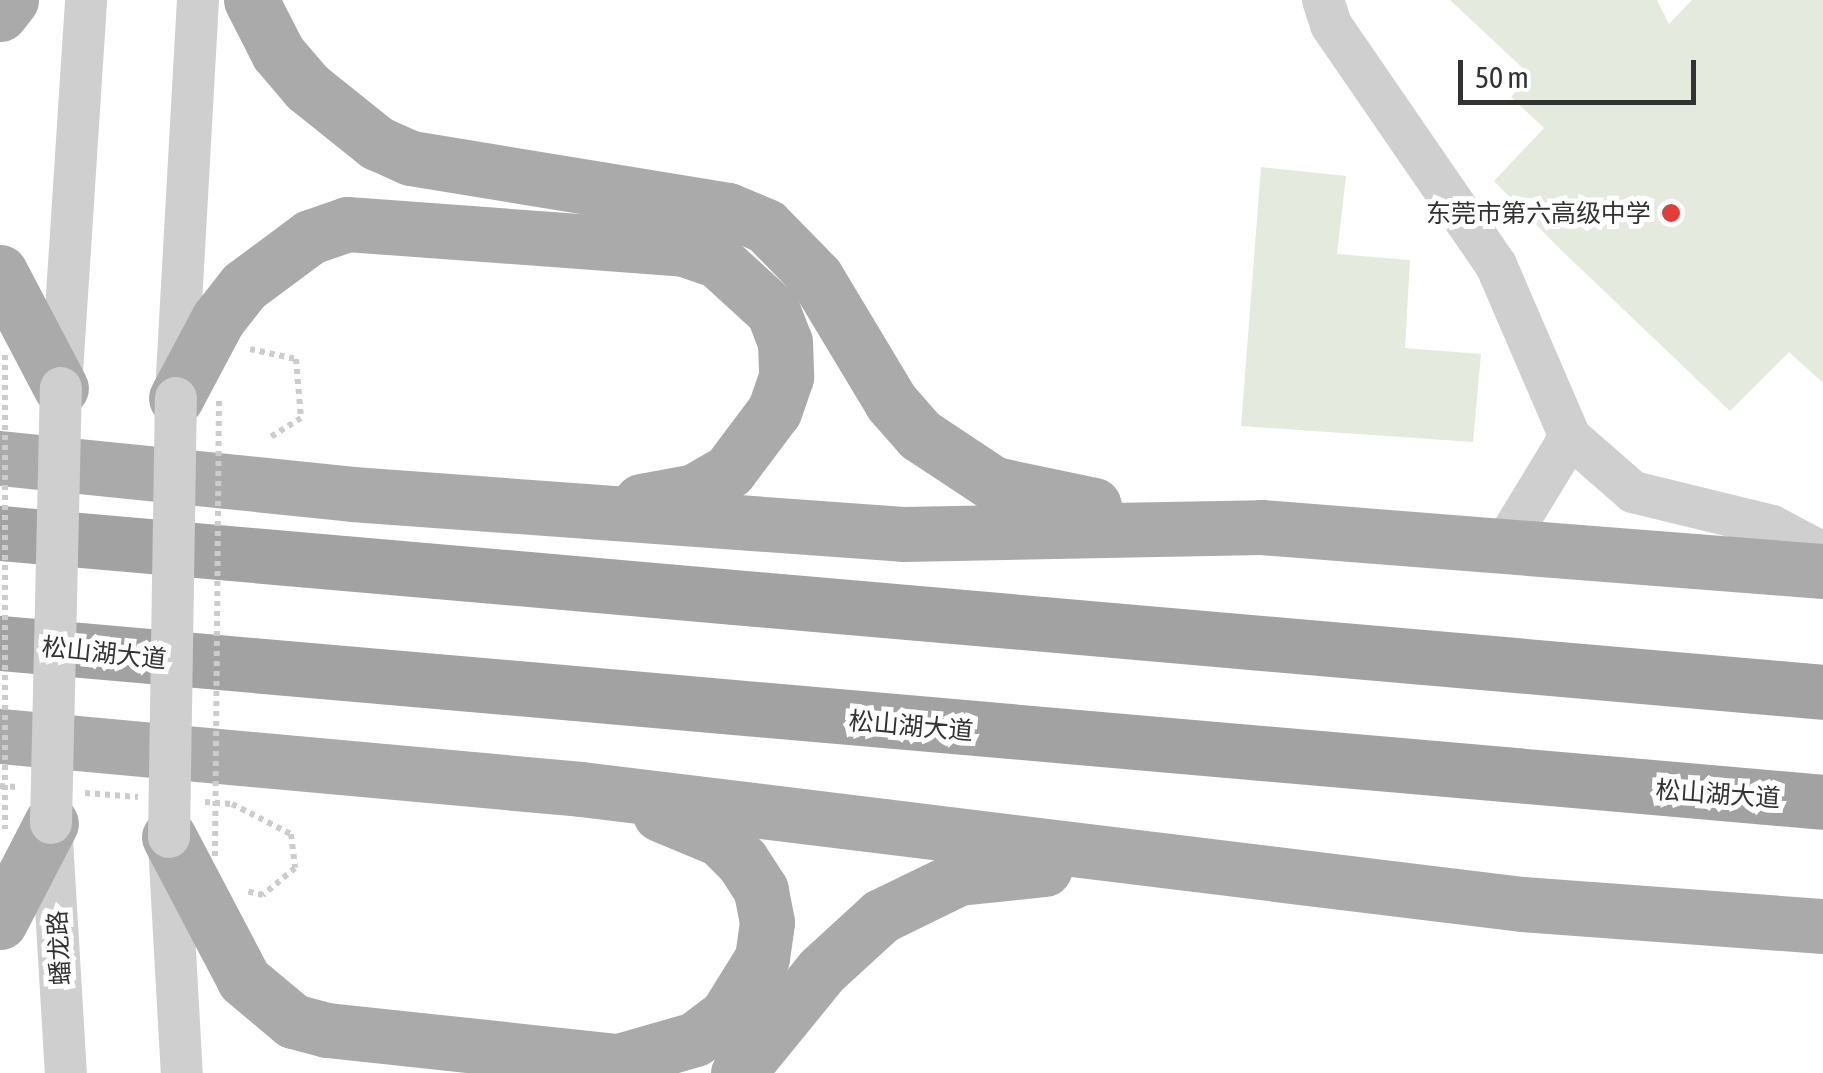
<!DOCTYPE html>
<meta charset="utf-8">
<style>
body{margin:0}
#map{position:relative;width:1823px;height:1073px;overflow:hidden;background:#fff;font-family:"Asap Condensed","Noto Sans SC",sans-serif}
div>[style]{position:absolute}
.green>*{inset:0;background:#e4ebde}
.path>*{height:6px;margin-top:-3px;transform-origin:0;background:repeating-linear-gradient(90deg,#ccc 0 5px,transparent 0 10px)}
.tertiary>*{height:42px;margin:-21px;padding:0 21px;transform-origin:21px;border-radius:21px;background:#cfcfcf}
.primary>*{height:55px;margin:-27.5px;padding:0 27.5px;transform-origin:27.5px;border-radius:27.5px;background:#aaa}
.trunk>*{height:55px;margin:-27.5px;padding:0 27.5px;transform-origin:27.5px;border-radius:27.5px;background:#a2a2a2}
.path-bridge>*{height:6px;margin-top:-3px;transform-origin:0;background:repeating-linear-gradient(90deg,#ccc 0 5px,transparent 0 10px)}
.tertiary-bridge>*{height:42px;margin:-21px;padding:0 21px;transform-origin:21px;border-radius:21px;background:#cfcfcf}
.dots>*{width:28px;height:28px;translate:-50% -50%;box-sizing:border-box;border:5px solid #fff;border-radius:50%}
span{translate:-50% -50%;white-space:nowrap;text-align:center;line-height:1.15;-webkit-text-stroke:10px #fff;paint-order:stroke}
.poi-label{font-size:25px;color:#323232}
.right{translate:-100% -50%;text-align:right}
.street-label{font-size:25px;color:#323232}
.scale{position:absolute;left:1458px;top:60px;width:238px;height:45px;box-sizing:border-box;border:5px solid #323232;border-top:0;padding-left:12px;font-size:30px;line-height:35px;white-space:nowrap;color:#323232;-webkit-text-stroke:8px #fff;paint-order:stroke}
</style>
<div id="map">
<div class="green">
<div style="clip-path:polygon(1450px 0,1657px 0,1669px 24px,1692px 0,1823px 0,1823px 383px,1789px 352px,1730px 411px,1558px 247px,1494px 181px,1544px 128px,1511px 97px,1531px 76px)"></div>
<div style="clip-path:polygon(1261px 167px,1346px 176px,1337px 254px,1410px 260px,1405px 348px,1481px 354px,1473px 442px,1241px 426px)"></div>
</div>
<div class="path">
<div style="left:250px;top:349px;width:47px;rotate:12.3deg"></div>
<div style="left:296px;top:359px;width:59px;rotate:85.2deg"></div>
<div style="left:301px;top:418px;width:39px;rotate:148deg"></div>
<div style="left:0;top:786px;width:18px;rotate:3deg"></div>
<div style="left:85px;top:793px;width:53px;rotate:4.3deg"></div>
<div style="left:205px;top:802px;width:27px;rotate:4deg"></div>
<div style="left:232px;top:804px;width:66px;rotate:27deg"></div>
<div style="left:291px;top:834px;width:34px;rotate:83deg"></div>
<div style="left:295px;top:868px;width:42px;rotate:139.8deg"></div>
<div style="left:263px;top:895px;width:17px;rotate:-167deg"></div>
</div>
<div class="tertiary">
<div style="left:1323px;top:0;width:26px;rotate:72deg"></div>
<div style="left:1331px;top:25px;width:291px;rotate:55.5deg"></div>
<div style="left:1496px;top:265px;width:187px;rotate:66.7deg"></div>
<div style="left:1570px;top:437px;width:129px;rotate:121.3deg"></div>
<div style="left:61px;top:388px;width:389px;rotate:-86.3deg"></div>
<div style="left:176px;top:393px;width:394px;rotate:-86.8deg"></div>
<div style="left:1570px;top:437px;width:84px;rotate:41.1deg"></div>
<div style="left:1633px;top:492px;width:143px;rotate:13.7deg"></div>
<div style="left:1772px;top:526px;width:58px;rotate:27.9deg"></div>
<div style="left:51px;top:823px;width:250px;rotate:86.6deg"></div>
<div style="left:169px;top:844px;width:229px;rotate:86.8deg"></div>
</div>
<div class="primary">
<div style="left:251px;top:0;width:59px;rotate:63deg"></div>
<div style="left:278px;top:53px;width:45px;rotate:49.5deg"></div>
<div style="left:307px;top:87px;width:90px;rotate:38.7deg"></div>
<div style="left:377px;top:143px;width:37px;rotate:24deg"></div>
<div style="left:411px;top:158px;width:321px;rotate:9.3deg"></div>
<div style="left:728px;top:210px;width:41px;rotate:22.8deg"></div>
<div style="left:766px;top:226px;width:71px;rotate:45.6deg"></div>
<div style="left:816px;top:277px;width:146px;rotate:59deg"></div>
<div style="left:891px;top:402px;width:44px;rotate:48.7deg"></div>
<div style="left:920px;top:435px;width:89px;rotate:33.5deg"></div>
<div style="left:994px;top:484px;width:102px;rotate:11.9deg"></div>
<div style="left:0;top:14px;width:18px;rotate:-52deg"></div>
<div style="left:0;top:272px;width:131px;rotate:62.3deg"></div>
<div style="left:176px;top:398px;width:89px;rotate:-62deg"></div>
<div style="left:218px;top:319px;width:42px;rotate:-51.8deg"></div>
<div style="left:244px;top:286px;width:82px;rotate:-36.6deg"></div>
<div style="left:310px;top:237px;width:39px;rotate:-19deg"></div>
<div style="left:347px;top:224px;width:338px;rotate:4.2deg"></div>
<div style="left:684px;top:249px;width:36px;rotate:19deg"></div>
<div style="left:718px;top:261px;width:74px;rotate:42.3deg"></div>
<div style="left:773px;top:311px;width:33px;rotate:69deg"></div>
<div style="left:785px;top:342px;width:35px;rotate:88deg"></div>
<div style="left:786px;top:377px;width:36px;rotate:109deg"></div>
<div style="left:774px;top:411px;width:75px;rotate:126.9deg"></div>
<div style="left:729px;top:471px;width:39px;rotate:150deg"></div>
<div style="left:695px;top:491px;width:55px;rotate:169.5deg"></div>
<div style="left:0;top:458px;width:354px;rotate:5.8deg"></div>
<div style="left:352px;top:494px;width:552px;rotate:4.15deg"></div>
<div style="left:903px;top:534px;width:358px;rotate:-1.1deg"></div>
<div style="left:1261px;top:527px;width:564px;rotate:4.48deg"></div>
<div style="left:0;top:736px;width:583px;rotate:5.21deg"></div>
<div style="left:581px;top:789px;width:948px;rotate:6.97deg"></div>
<div style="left:1522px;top:904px;width:302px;rotate:4.2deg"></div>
<div style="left:169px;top:837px;width:161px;rotate:62.3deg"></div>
<div style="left:244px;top:980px;width:64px;rotate:39.9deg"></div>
<div style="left:293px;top:1021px;width:35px;rotate:15deg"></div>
<div style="left:327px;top:1030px;width:294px;rotate:6.1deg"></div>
<div style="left:619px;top:1061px;width:79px;rotate:-16.1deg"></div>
<div style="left:695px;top:1039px;width:39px;rotate:-37deg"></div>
<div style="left:726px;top:1016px;width:68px;rotate:-58.2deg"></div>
<div style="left:762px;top:958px;width:36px;rotate:-82deg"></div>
<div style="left:767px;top:922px;width:33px;rotate:-101deg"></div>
<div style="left:761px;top:890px;width:35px;rotate:-123deg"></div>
<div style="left:742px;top:861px;width:31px;rotate:-135deg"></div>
<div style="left:720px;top:839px;width:65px;rotate:-157.4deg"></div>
<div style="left:0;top:922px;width:111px;rotate:-62.7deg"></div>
<div style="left:738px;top:1073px;width:133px;rotate:-50.8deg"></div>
<div style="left:822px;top:970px;width:80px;rotate:-42.5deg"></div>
<div style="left:881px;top:916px;width:87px;rotate:-26deg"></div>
<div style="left:959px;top:878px;width:86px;rotate:-6deg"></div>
</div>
<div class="trunk">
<div style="left:0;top:533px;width:1830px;rotate:4.98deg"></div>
<div style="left:0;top:643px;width:1830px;rotate:4.98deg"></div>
</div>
<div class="path-bridge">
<div style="left:5px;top:355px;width:474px;rotate:90deg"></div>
<div style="left:215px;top:856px;width:460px;rotate:-89.5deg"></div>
</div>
<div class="tertiary-bridge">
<div style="left:51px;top:823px;width:435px;rotate:-88.7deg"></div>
<div style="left:169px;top:837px;width:439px;rotate:-89.1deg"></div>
</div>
<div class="dots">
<div style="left:1671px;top:213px;background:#e23c3b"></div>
</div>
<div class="poi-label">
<span class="right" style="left:1651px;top:213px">东莞市第六高级中学</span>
</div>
<div class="street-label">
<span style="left:104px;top:653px;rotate:6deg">松山湖大道</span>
<span style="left:911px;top:726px;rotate:5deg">松山湖大道</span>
<span style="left:1718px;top:794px;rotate:4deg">松山湖大道</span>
<span style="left:59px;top:948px;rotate:-93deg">蟠龙路</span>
</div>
<div class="scale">50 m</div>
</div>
